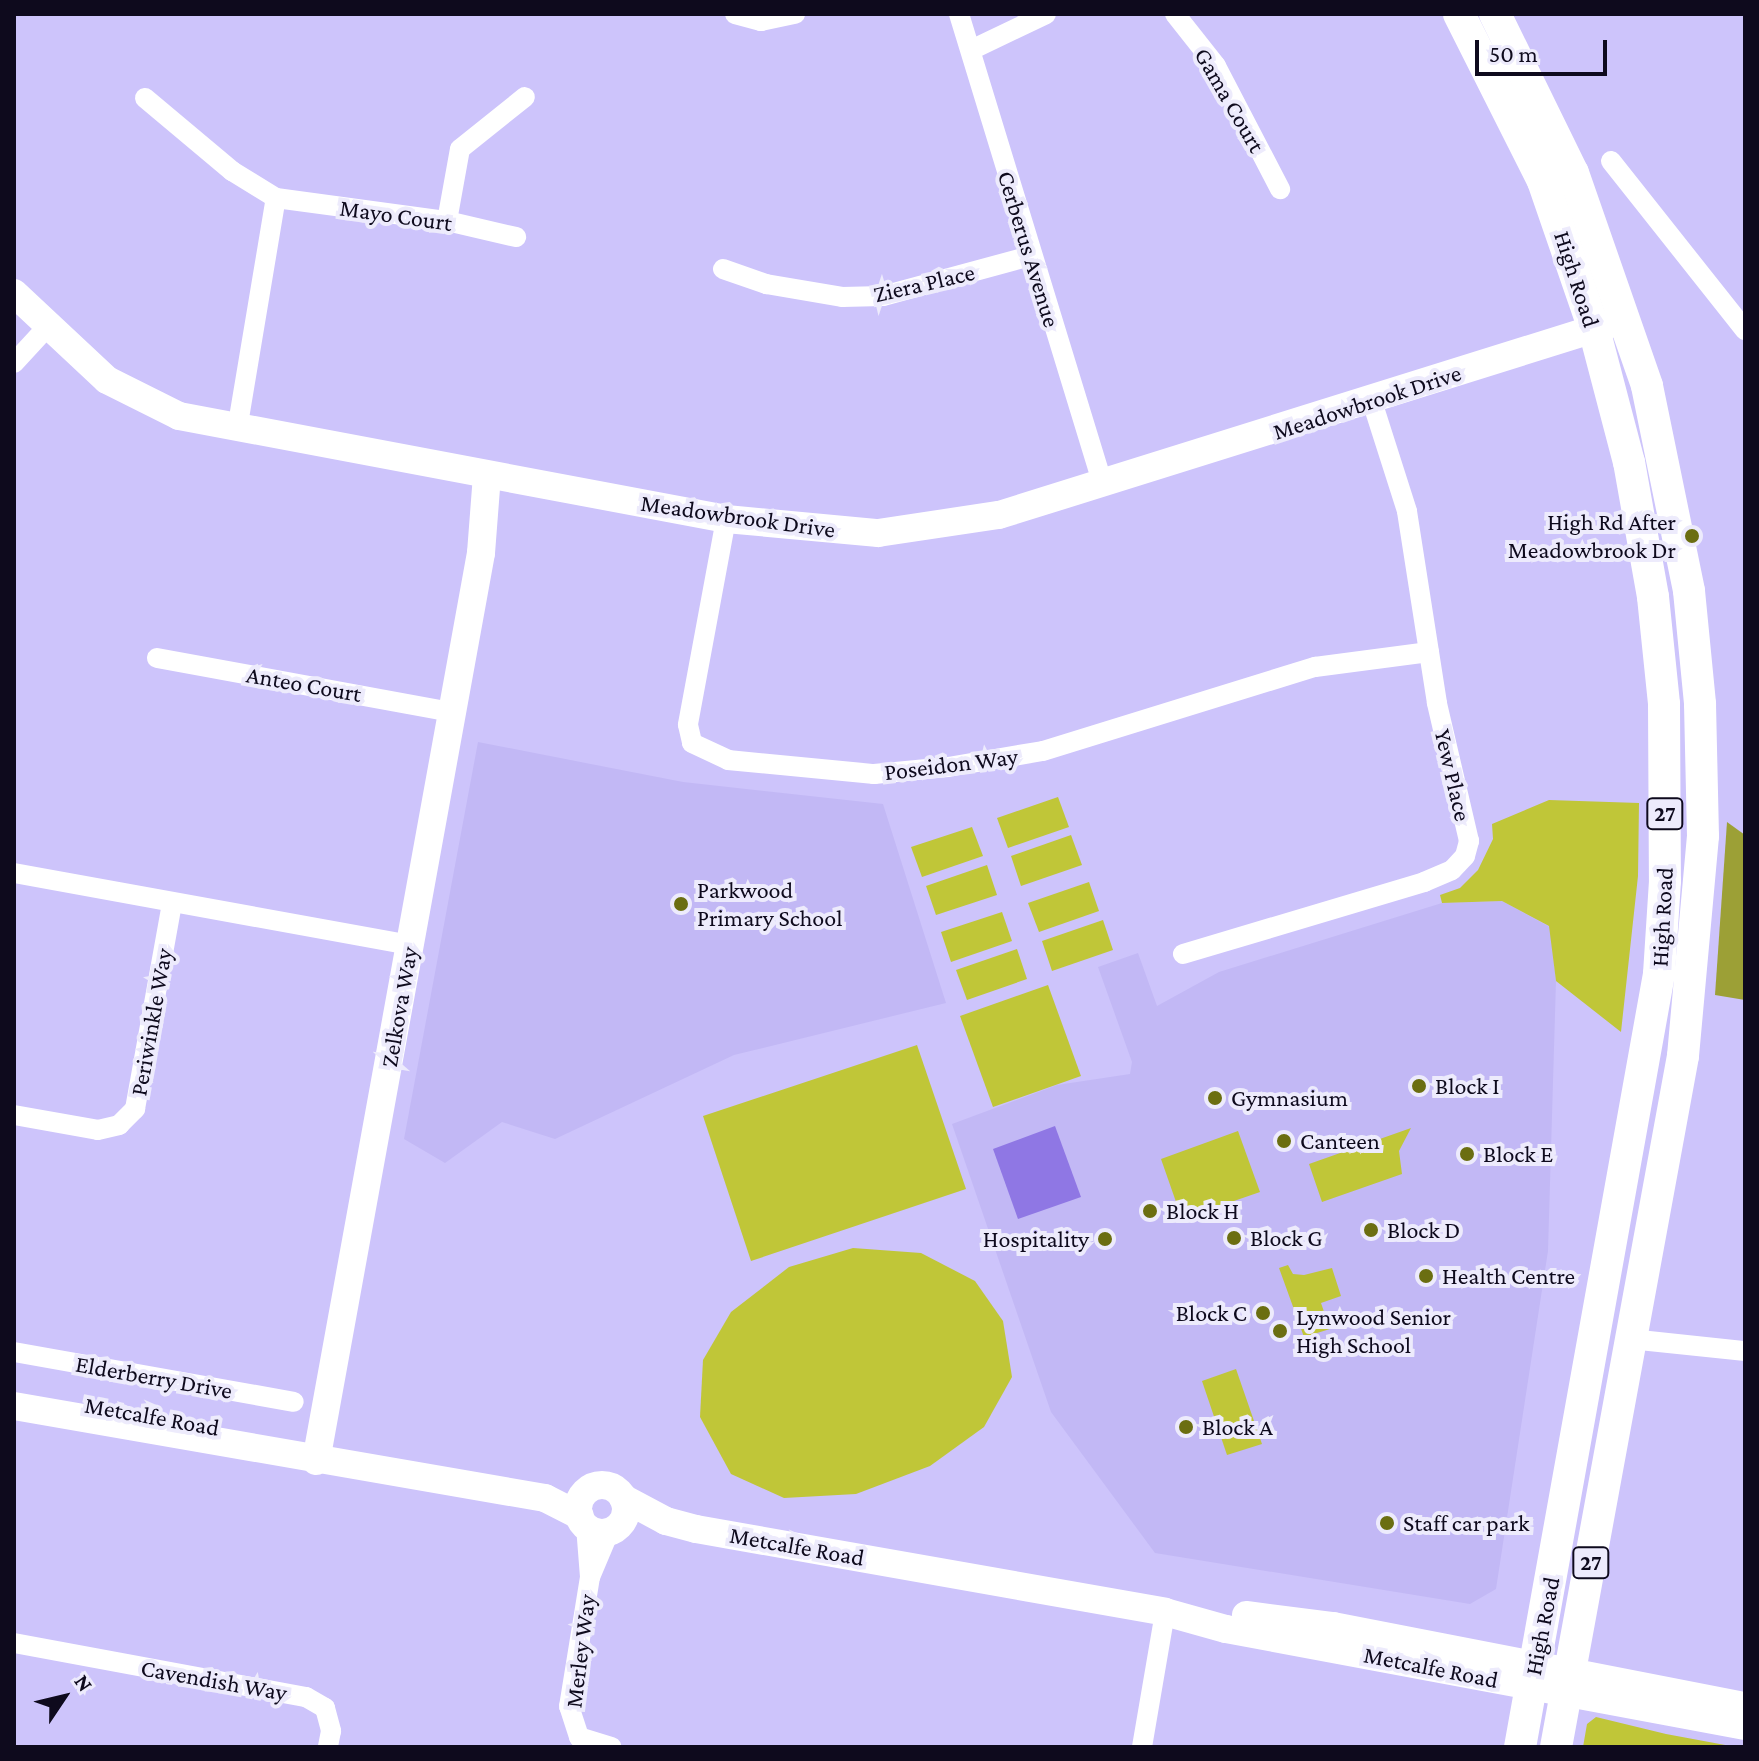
<!DOCTYPE html>
<style>
body{margin:0}
#map{position:relative;width:1759px;height:1761px;overflow:hidden;background:#cdc4fb;font-family:"Crimson Pro",serif}
div>[style]{position:absolute}
.built>*{inset:0;background:#c2b8f5}
.green>*{inset:0;background:#c0c638}
.forest>*{inset:0;background:#9ca036}
.water>*{inset:0;background:#8f77e4}
.street>*{height:20px;margin:-10px;padding:0 10px;transform-origin:10px;border-radius:10px;background:#fff}
.secondary>*{height:28px;margin:-14px;padding:0 14px;transform-origin:14px;border-radius:14px;background:#fff}
.secondary>.ring{margin:-14px;padding:0;box-sizing:content-box;background:none;border:28px solid #fff;border-radius:50%}
.primary>*{height:32px;margin:-16px;padding:0 16px;transform-origin:16px;border-radius:16px;background:#fff}
.dots>*{width:22px;height:22px;translate:-50% -50%;box-sizing:border-box;border:4px solid #edebfc;border-radius:50%}
span{translate:-50% -50%;white-space:nowrap;text-align:center;line-height:1.15;-webkit-text-stroke:8px #edebfc;paint-order:stroke}
.shield-label span{padding:2px 6px;background:#edebfc;border:2px solid;border-radius:6px;-webkit-text-stroke-width:0}
.shield-label{font-size:22px;color:#0e0a1d;font-weight:700}
.street-label{font-size:24px;color:#0e0a1d}
.poi-label{font-size:24px;color:#0e0a1d}
.right{translate:-100% -50%;text-align:right}
.left{translate:0 -50%;text-align:left}
.frame{position:absolute;inset:0;border:16px solid #0e0a1d;pointer-events:none}
.north{position:absolute;left:24px;top:1657px;width:80px;height:80px;-webkit-text-stroke:6px #edebfc;paint-order:stroke;rotate:55deg;font-size:22px;font-weight:700;line-height:32px;text-align:center;color:#0e0a1d}
.north::after{content:'';display:block;margin:auto;width:28px;height:36px;background:#0e0a1d;clip-path:polygon(50% 0,100% 100%,50% 72%,0 100%)}
.scale{position:absolute;left:1475px;top:40px;width:132px;height:36px;box-sizing:border-box;border:4px solid #0e0a1d;border-top:0;padding-left:10px;font-size:24px;line-height:28px;white-space:nowrap;color:#0e0a1d;-webkit-text-stroke:6px #edebfc;paint-order:stroke}
</style>
<div id="map">
<div class="built">
<div style="clip-path:polygon(478px 742px,683px 782px,883px 804px,946px 1003px,734px 1055px,555px 1139px,502px 1122px,445px 1163px,404px 1139px)"></div>
<div style="clip-path:polygon(1502px 901px,1550px 927px,1556px 981px,1548px 1251px,1496px 1589px,1470px 1604px,1155px 1553px,1051px 1412px,952px 1124px,1057px 1085px,1130px 1074px,1132px 1062px,1098px 967px,1138px 953px,1157px 1006px,1219px 972px,1442px 903px)"></div>
</div>
<div class="green">
<div style="clip-path:polygon(1058px 797px,1069px 827px,1008px 848px,997px 818px)"></div>
<div style="clip-path:polygon(1549px 800px,1639px 803px,1638px 876px,1621px 1032px,1556px 981px,1549px 926px,1502px 901px,1442px 903px,1440px 895px,1460px 888px,1478px 870px,1493px 839px,1492px 824px)"></div>
<div style="clip-path:polygon(972px 827px,983px 856px,922px 877px,911px 847px)"></div>
<div style="clip-path:polygon(1071px 835px,1082px 865px,1021px 886px,1011px 856px)"></div>
<div style="clip-path:polygon(987px 865px,997px 895px,936px 915px,926px 886px)"></div>
<div style="clip-path:polygon(1089px 882px,1099px 911px,1039px 932px,1028px 903px)"></div>
<div style="clip-path:polygon(1002px 912px,1012px 941px,951px 962px,941px 932px)"></div>
<div style="clip-path:polygon(1103px 920px,1113px 950px,1052px 971px,1042px 941px)"></div>
<div style="clip-path:polygon(1017px 949px,1027px 979px,967px 1000px,956px 970px)"></div>
<div style="clip-path:polygon(1048px 985px,1081px 1076px,993px 1107px,960px 1016px)"></div>
<div style="clip-path:polygon(917px 1045px,966px 1189px,751px 1261px,703px 1116px)"></div>
<div style="clip-path:polygon(1411px 1128px,1399px 1151px,1402px 1174px,1322px 1202px,1309px 1164px)"></div>
<div style="clip-path:polygon(1238px 1131px,1260px 1192px,1182px 1219px,1161px 1159px)"></div>
<div style="clip-path:polygon(853px 1248px,921px 1253px,975px 1281px,1003px 1321px,1012px 1377px,984px 1427px,930px 1466px,856px 1494px,784px 1498px,731px 1474px,700px 1417px,703px 1360px,731px 1312px,789px 1267px)"></div>
<div style="clip-path:polygon(1288px 1265px,1293px 1274px,1304px 1275px,1332px 1268px,1341px 1296px,1321px 1303px,1330px 1329px,1304px 1337px,1279px 1268px)"></div>
<div style="clip-path:polygon(1236px 1369px,1262px 1444px,1227px 1455px,1202px 1381px)"></div>
<div style="clip-path:polygon(1596px 1717px,1666px 1734px,1736px 1747px,1583px 1747px,1587px 1724px)"></div>
</div>
<div class="forest">
<div style="clip-path:polygon(1727px 822px,1745px 835px,1745px 1000px,1715px 995px)"></div>
</div>
<div class="water">
<div style="clip-path:polygon(1055px 1126px,1081px 1197px,1018px 1219px,993px 1149px)"></div>
</div>
<div class="street">
<div style="left:735px;top:14px;width:27px;rotate:15deg"></div>
<div style="left:761px;top:21px;width:35px;rotate:-12deg"></div>
<div style="left:959px;top:14px;width:492px;rotate:73deg"></div>
<div style="left:1175px;top:14px;width:66px;rotate:51.7deg"></div>
<div style="left:1216px;top:66px;width:139px;rotate:62.5deg"></div>
<div style="left:971px;top:50px;width:83px;rotate:-25.6deg"></div>
<div style="left:145px;top:98px;width:114px;rotate:40deg"></div>
<div style="left:232px;top:171px;width:52px;rotate:31.5deg"></div>
<div style="left:276px;top:198px;width:173px;rotate:7.7deg"></div>
<div style="left:447px;top:221px;width:71px;rotate:13.1deg"></div>
<div style="left:1611px;top:161px;width:216px;rotate:51.6deg"></div>
<div style="left:447px;top:221px;width:73px;rotate:-79.8deg"></div>
<div style="left:460px;top:149px;width:83px;rotate:-38.7deg"></div>
<div style="left:723px;top:269px;width:46px;rotate:19.2deg"></div>
<div style="left:766px;top:284px;width:77px;rotate:9.7deg"></div>
<div style="left:842px;top:297px;width:41px;rotate:-1.4deg"></div>
<div style="left:883px;top:296px;width:152px;rotate:-15.2deg"></div>
<div style="left:14px;top:363px;width:50px;rotate:-47.4deg"></div>
<div style="left:237px;top:430px;width:235px;rotate:-80.5deg"></div>
<div style="left:726px;top:519px;width:209px;rotate:100.5deg"></div>
<div style="left:688px;top:725px;width:18px;rotate:77deg"></div>
<div style="left:692px;top:743px;width:40px;rotate:25deg"></div>
<div style="left:728px;top:760px;width:147px;rotate:5.5deg"></div>
<div style="left:874px;top:774px;width:74px;rotate:-5.4deg"></div>
<div style="left:948px;top:767px;width:96px;rotate:-9.6deg"></div>
<div style="left:1043px;top:751px;width:285px;rotate:-17.2deg"></div>
<div style="left:1315px;top:667px;width:115px;rotate:-7.5deg"></div>
<div style="left:157px;top:658px;width:299px;rotate:10.4deg"></div>
<div style="left:14px;top:873px;width:402px;rotate:10.3deg"></div>
<div style="left:1183px;top:954px;width:252px;rotate:-16.6deg"></div>
<div style="left:1424px;top:882px;width:30px;rotate:-23deg"></div>
<div style="left:1452px;top:870px;width:19px;rotate:-47deg"></div>
<div style="left:1465px;top:856px;width:16px;rotate:-75deg"></div>
<div style="left:1469px;top:841px;width:142px;rotate:-103.1deg"></div>
<div style="left:1437px;top:703px;width:194px;rotate:-98.9deg"></div>
<div style="left:1407px;top:511px;width:115px;rotate:-107.7deg"></div>
<div style="left:14px;top:1115px;width:85px;rotate:10.1deg"></div>
<div style="left:98px;top:1130px;width:22px;rotate:-13deg"></div>
<div style="left:119px;top:1125px;width:23px;rotate:-45deg"></div>
<div style="left:135px;top:1109px;width:209px;rotate:-79.8deg"></div>
<div style="left:1630px;top:1339px;width:116px;rotate:6deg"></div>
<div style="left:14px;top:1352px;width:284px;rotate:10.1deg"></div>
<div style="left:586px;top:1526px;width:51px;rotate:85.5deg"></div>
<div style="left:590px;top:1577px;width:131px;rotate:99.2deg"></div>
<div style="left:569px;top:1706px;width:33px;rotate:72deg"></div>
<div style="left:579px;top:1737px;width:34px;rotate:17deg"></div>
<div style="left:590px;top:1577px;width:49px;rotate:-67.1deg"></div>
<div style="left:14px;top:1643px;width:297px;rotate:10.5deg"></div>
<div style="left:306px;top:1697px;width:22px;rotate:30deg"></div>
<div style="left:325px;top:1708px;width:24px;rotate:75deg"></div>
<div style="left:331px;top:1731px;width:16px;rotate:101deg"></div>
<div style="left:1142px;top:1747px;width:137px;rotate:-80.3deg"></div>
</div>
<div class="secondary">
<div style="left:14px;top:293px;width:127px;rotate:43.1deg"></div>
<div style="left:107px;top:380px;width:80px;rotate:26.6deg"></div>
<div style="left:179px;top:416px;width:557px;rotate:10.66deg"></div>
<div style="left:726px;top:519px;width:153px;rotate:5.3deg"></div>
<div style="left:878px;top:533px;width:122px;rotate:-8.5deg"></div>
<div style="left:999px;top:515px;width:643px;rotate:-17.36deg"></div>
<div style="left:14px;top:1406px;width:539px;rotate:9.83deg"></div>
<div style="left:545px;top:1498px;width:39px;rotate:27deg"></div>
<div style="left:316px;top:1461px;width:923px;rotate:-79.7deg"></div>
<div style="left:481px;top:553px;width:78px;rotate:-85.6deg"></div>
<div class="ring" style="left:578px;top:1485px;width:20px;height:20px"></div>
<div style="left:623px;top:1498px;width:49px;rotate:28.1deg"></div>
<div style="left:666px;top:1521px;width:31px;rotate:15deg"></div>
<div style="left:696px;top:1529px;width:476px;rotate:10deg"></div>
<div style="left:1165px;top:1612px;width:63px;rotate:15.6deg"></div>
<div style="left:1226px;top:1629px;width:528px;rotate:10.59deg"></div>
<div style="left:1246px;top:1615px;width:88px;rotate:7.2deg"></div>
<div style="left:1333px;top:1626px;width:420px;rotate:11deg"></div>
</div>
<div class="primary">
<div style="left:1459px;top:14px;width:187px;rotate:63.3deg"></div>
<div style="left:1543px;top:181px;width:157px;rotate:71deg"></div>
<div style="left:1594px;top:329px;width:138px;rotate:75.3deg"></div>
<div style="left:1629px;top:462px;width:137px;rotate:79.9deg"></div>
<div style="left:1653px;top:597px;width:108px;rotate:84.1deg"></div>
<div style="left:1664px;top:704px;width:177px;rotate:89.7deg"></div>
<div style="left:1665px;top:881px;width:93px;rotate:93.7deg"></div>
<div style="left:1659px;top:974px;width:785px;rotate:100.19deg"></div>
<div style="left:1495px;top:14px;width:177px;rotate:63.9deg"></div>
<div style="left:1573px;top:173px;width:225px;rotate:70.8deg"></div>
<div style="left:1647px;top:386px;width:209px;rotate:78.4deg"></div>
<div style="left:1689px;top:591px;width:114px;rotate:84.4deg"></div>
<div style="left:1700px;top:704px;width:132px;rotate:88.7deg"></div>
<div style="left:1703px;top:836px;width:221px;rotate:95.2deg"></div>
<div style="left:1683px;top:1056px;width:703px;rotate:100.41deg"></div>
</div>
<div class="dots">
<div style="left:1692px;top:536px;background:#6b6e11"></div>
<div style="left:681px;top:904px;background:#6b6e11"></div>
<div style="left:1419px;top:1086px;background:#6b6e11"></div>
<div style="left:1215px;top:1098px;background:#6b6e11"></div>
<div style="left:1284px;top:1141px;background:#6b6e11"></div>
<div style="left:1467px;top:1154px;background:#6b6e11"></div>
<div style="left:1150px;top:1211px;background:#6b6e11"></div>
<div style="left:1371px;top:1230px;background:#6b6e11"></div>
<div style="left:1234px;top:1238px;background:#6b6e11"></div>
<div style="left:1105px;top:1239px;background:#6b6e11"></div>
<div style="left:1426px;top:1276px;background:#6b6e11"></div>
<div style="left:1263px;top:1313px;background:#6b6e11"></div>
<div style="left:1280px;top:1331px;background:#6b6e11"></div>
<div style="left:1186px;top:1427px;background:#6b6e11"></div>
<div style="left:1387px;top:1523px;background:#6b6e11"></div>
</div>
<div class="shield-label">
<span style="left:1665px;top:814px">27</span>
<span style="left:1591px;top:1563px">27</span>
</div>
<div class="street-label">
<span style="left:1230px;top:100px;rotate:60deg">Gama Court</span>
<span style="left:396px;top:215px;rotate:8deg">Mayo Court</span>
<span style="left:1029px;top:249px;rotate:73deg">Cerberus Avenue</span>
<span style="left:1577px;top:279px;rotate:72deg">High Road</span>
<span style="left:924px;top:283px;rotate:-13deg">Ziera Place</span>
<span style="left:1367px;top:402px;rotate:-18deg">Meadowbrook Drive</span>
<span style="left:738px;top:516px;rotate:8deg">Meadowbrook Drive</span>
<span style="left:304px;top:684px;rotate:10deg">Anteo Court</span>
<span style="left:951px;top:764px;rotate:-7deg">Poseidon Way</span>
<span style="left:1453px;top:775px;rotate:77deg">Yew Place</span>
<span style="left:1662px;top:917px;rotate:-87deg">High Road</span>
<span style="left:399px;top:1007px;rotate:-80deg">Zelkova Way</span>
<span style="left:151px;top:1022px;rotate:-80deg">Periwinkle Way</span>
<span style="left:154px;top:1377px;rotate:10deg">Elderberry Drive</span>
<span style="left:152px;top:1416px;rotate:10deg">Metcalfe Road</span>
<span style="left:797px;top:1546px;rotate:10deg">Metcalfe Road</span>
<span style="left:1542px;top:1626px;rotate:-79deg">High Road</span>
<span style="left:580px;top:1651px;rotate:-83deg">Merley Way</span>
<span style="left:1431px;top:1667px;rotate:11deg">Metcalfe Road</span>
<span style="left:214px;top:1680px;rotate:10deg">Cavendish Way</span>
</div>
<div class="poi-label">
<span class="right" style="left:1676px;top:536px">High Rd After<br>Meadowbrook Dr</span>
<span class="left" style="left:697px;top:904px">Parkwood<br>Primary School</span>
<span class="left" style="left:1435px;top:1086px">Block I</span>
<span class="left" style="left:1231px;top:1098px">Gymnasium</span>
<span class="left" style="left:1300px;top:1141px">Canteen</span>
<span class="left" style="left:1483px;top:1154px">Block E</span>
<span class="left" style="left:1166px;top:1211px">Block H</span>
<span class="left" style="left:1387px;top:1230px">Block D</span>
<span class="left" style="left:1250px;top:1238px">Block G</span>
<span class="right" style="left:1089px;top:1239px">Hospitality</span>
<span class="left" style="left:1442px;top:1276px">Health Centre</span>
<span class="right" style="left:1247px;top:1313px">Block C</span>
<span class="left" style="left:1296px;top:1331px">Lynwood Senior<br>High School</span>
<span class="left" style="left:1202px;top:1427px">Block A</span>
<span class="left" style="left:1403px;top:1523px">Staff car park</span>
</div>
<div class="frame"></div>
<div class="north">N</div>
<div class="scale">50 m</div>
</div>
